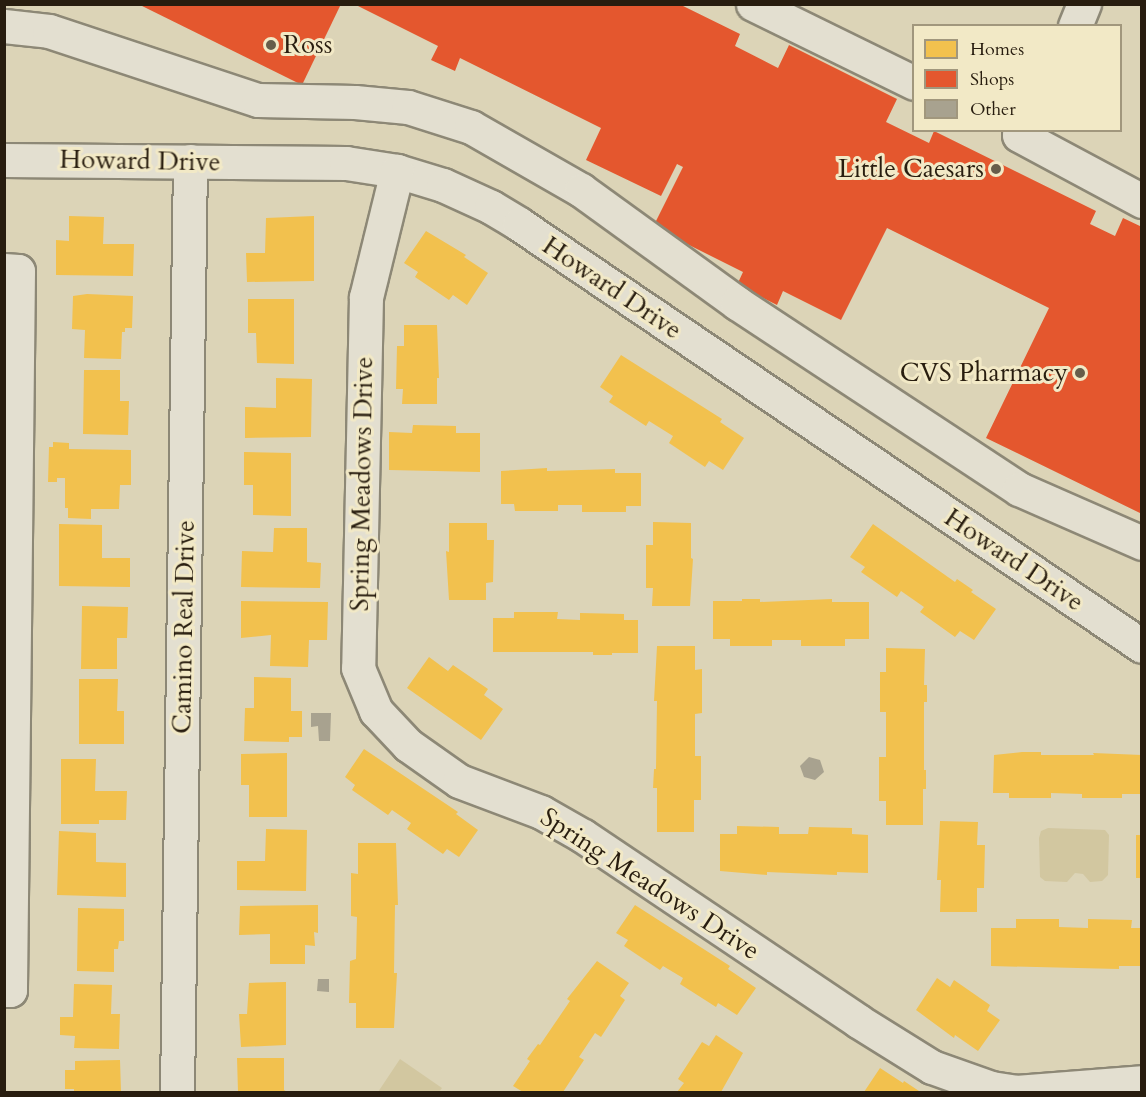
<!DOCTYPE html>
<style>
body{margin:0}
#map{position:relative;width:1146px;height:1097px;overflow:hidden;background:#dcd4b7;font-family:Cardo,serif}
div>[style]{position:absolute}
.green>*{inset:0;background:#d2c7a0}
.homes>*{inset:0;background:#f2c14e}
.shops>*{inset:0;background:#e4572e}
.building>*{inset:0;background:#a8a28f}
.roads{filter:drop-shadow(2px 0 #8d8876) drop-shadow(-2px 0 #8d8876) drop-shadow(0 2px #8d8876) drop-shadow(0 -2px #8d8876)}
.minor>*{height:33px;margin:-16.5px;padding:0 16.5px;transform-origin:16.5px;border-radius:16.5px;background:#e3dfd0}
.dots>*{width:16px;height:16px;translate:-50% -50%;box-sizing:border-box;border:3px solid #f2e9c6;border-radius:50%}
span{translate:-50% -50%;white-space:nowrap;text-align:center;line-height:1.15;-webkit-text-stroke:6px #f2e9c6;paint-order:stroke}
.poi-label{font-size:26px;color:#281d0f}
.left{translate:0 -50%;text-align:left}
.right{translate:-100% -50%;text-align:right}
.street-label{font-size:26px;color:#281d0f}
.frame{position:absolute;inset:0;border:6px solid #281d0f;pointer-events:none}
.legend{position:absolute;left:912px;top:24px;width:210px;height:108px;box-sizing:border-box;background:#f2e9c6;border:2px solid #a1977d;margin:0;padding:8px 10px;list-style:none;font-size:18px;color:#281d0f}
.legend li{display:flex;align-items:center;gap:12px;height:30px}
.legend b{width:30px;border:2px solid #a1977d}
</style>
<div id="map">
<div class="green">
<div style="clip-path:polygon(1048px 828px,1105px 830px,1109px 835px,1108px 875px,1102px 881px,1090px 882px,1083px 874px,1075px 873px,1067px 882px,1045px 881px,1040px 877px,1039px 838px,1041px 831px)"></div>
<div style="clip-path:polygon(400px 1059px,442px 1088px,439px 1092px,378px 1092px)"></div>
</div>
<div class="homes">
<div style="clip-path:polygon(69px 216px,104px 217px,103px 244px,134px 244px,133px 276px,56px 275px,56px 240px,69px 241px)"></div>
<div style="clip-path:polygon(314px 216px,314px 281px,247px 282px,246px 253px,265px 253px,266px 218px)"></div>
<div style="clip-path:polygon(426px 231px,466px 255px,464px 257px,488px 273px,467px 305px,453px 295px,449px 300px,415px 277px,418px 272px,404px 263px)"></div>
<div style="clip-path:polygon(87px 294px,133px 296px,132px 328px,125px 328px,125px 332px,122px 332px,121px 359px,84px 358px,85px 330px,72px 329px,73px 296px)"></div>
<div style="clip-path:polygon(248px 299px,294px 299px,294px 364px,257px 363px,256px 333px,248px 333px)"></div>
<div style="clip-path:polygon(404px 325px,437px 325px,439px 378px,437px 378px,437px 404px,402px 404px,403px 389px,396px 389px,397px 346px,404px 346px)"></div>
<div style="clip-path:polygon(621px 355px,722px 419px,720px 422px,744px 438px,723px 470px,709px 461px,705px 467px,669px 443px,673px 436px,649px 421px,646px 426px,609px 402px,613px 396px,600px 387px)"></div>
<div style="clip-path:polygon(84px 370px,120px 370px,120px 401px,129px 401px,128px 435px,83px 434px)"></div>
<div style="clip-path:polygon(276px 378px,312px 379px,311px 437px,245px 438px,245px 407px,276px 408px)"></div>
<div style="clip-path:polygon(413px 425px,456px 426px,456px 433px,480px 433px,480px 472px,389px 470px,389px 432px,412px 433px)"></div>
<div style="clip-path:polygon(53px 442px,69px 443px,69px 449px,131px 450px,131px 485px,120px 485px,119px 509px,91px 509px,91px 519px,68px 518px,68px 508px,65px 508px,65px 478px,57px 478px,57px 482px,48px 482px,49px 447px,53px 447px)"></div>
<div style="clip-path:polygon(244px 452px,291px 453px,291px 516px,253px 515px,253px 485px,244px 485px)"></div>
<div style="clip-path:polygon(547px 468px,547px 471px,615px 469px,615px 473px,641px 473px,641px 506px,626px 506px,626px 512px,582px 512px,582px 505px,558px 505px,558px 511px,515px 511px,514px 504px,501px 504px,501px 471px)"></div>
<div style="clip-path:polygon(653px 522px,691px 523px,691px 558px,693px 559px,690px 606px,652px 606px,653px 588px,646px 588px,646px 545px,653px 545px)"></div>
<div style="clip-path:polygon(449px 523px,487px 523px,487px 540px,494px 540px,493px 582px,486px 583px,486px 600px,449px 600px,446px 551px,449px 552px)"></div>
<div style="clip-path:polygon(59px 524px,102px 525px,102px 558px,130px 558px,130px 587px,59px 586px)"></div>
<div style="clip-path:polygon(873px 524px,955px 582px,957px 579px,973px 590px,971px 592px,996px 609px,974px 640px,960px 631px,955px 637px,920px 612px,924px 607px,901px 591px,897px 597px,861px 572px,865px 567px,850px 557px)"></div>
<div style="clip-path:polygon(274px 528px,307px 528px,307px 562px,321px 563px,320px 588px,241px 587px,242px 551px,273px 552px)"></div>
<div style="clip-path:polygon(742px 599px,760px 599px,760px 602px,832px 599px,832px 602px,869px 602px,869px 639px,845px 639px,845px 646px,801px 646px,801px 640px,772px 640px,772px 646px,730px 646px,730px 639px,713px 639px,713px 601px,742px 601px)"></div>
<div style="clip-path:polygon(241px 601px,328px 602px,327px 640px,309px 640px,308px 667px,270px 666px,271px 635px,241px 638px)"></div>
<div style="clip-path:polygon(82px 606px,128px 607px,127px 638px,117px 638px,117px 669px,81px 669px)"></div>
<div style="clip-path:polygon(514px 612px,558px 612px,557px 619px,580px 620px,580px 613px,624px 614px,624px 620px,638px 620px,638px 653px,612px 653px,612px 655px,593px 655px,593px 652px,493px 652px,493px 618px,514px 618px)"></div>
<div style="clip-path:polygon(657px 646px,695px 646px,695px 670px,702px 669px,702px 713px,695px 714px,695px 756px,701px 756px,701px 800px,694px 800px,694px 832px,657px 832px,657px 788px,653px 788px,654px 769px,656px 769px,657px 701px,654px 701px)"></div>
<div style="clip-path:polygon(886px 648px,925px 649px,924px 685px,927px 685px,927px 702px,924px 702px,924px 770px,926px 770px,926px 789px,923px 789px,923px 825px,886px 825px,886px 801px,879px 801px,879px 757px,886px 757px,886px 712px,880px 712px,880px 672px,886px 672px)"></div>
<div style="clip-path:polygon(429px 657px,448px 671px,453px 665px,488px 689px,484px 695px,503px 709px,481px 740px,407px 688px)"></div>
<div style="clip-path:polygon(254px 677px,291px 678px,291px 711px,302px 711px,302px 737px,289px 737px,289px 742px,244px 741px,245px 708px,254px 708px)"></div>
<div style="clip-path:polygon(79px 679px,118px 679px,117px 711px,124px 711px,124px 744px,79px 744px)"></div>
<div style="clip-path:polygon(364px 749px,458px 812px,456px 814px,478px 830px,459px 857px,447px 849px,443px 854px,407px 829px,411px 823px,392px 810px,388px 815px,352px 790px,355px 785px,345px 777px)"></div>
<div style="clip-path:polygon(1022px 752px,1041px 752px,1041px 755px,1094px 755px,1093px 753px,1142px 755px,1142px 794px,1122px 794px,1122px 798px,1082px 798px,1082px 794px,1051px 793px,1051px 798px,1009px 798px,1009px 793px,993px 793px,994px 755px)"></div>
<div style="clip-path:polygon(287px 753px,287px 817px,249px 817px,249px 785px,241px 785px,241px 754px)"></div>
<div style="clip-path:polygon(61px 759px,96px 759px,95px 791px,127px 791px,126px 820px,99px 820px,99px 824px,61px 824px)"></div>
<div style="clip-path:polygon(940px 821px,978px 822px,977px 845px,985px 845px,984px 888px,977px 888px,977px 912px,940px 912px,941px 880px,937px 880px)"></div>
<div style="clip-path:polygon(737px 826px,779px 827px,779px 834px,808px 834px,809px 827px,852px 828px,852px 834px,868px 835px,868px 873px,837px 872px,837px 875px,767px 872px,767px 875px,720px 871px,720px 834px,737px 834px)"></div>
<div style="clip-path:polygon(266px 829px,307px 830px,306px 891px,237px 890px,237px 861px,265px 861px)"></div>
<div style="clip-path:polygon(59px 831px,96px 833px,96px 862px,126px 863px,126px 897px,57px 895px)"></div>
<div style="clip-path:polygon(1136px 835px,1142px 835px,1142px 878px,1136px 878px)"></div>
<div style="clip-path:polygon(358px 843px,396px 843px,398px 905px,395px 905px,394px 973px,397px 973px,394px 1028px,356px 1028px,356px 1003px,349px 1003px,350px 961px,356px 959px,357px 917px,351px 916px,351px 873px,358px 874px)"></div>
<div style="clip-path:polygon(318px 905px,318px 933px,314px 932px,315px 946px,305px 945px,305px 964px,270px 964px,270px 934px,239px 935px,240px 906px)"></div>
<div style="clip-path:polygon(635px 905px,730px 966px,728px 969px,756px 988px,737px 1015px,718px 1003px,716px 1007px,680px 984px,683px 978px,663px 966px,660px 970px,624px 946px,628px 940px,616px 933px)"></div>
<div style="clip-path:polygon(78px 908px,124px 909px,124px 941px,119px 941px,118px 949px,114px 949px,114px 972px,77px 971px)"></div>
<div style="clip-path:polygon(1016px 919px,1059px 919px,1059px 927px,1088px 928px,1088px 919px,1132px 920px,1131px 928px,1142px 928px,1142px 966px,1119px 966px,1119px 969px,991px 966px,991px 928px,1016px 928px)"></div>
<div style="clip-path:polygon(597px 961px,629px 983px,620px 996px,625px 1000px,601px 1037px,595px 1033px,579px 1057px,584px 1060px,563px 1092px,523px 1092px,513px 1086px,530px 1061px,527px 1059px,538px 1044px,540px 1045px,570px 1001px,567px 999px)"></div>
<div style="clip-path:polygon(937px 978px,950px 987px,954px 980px,990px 1005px,987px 1011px,1000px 1020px,978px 1051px,955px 1035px,954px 1038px,916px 1010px)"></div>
<div style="clip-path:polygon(286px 982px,286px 1045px,241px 1047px,239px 1014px,247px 1014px,249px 983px)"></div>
<div style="clip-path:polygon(74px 984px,112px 985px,111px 1014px,120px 1014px,119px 1049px,74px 1048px,75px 1036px,60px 1035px,60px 1017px,73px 1017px)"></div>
<div style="clip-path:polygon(716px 1035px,743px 1053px,721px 1092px,677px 1092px,684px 1083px,678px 1079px,702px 1042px,709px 1046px)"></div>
<div style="clip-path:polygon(237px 1058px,284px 1058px,284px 1090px,287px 1092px,238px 1092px)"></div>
<div style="clip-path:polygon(120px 1060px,121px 1092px,74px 1092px,74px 1089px,65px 1089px,65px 1070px,75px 1070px,75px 1061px)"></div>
<div style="clip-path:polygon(880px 1068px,903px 1083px,904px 1081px,919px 1091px,864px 1092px)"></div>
</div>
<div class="shops">
<div style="clip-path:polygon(138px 4px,341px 4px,302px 85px)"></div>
<div style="clip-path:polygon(354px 4px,679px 4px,740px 34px,735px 46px,778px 68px,789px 45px,897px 99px,886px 122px,929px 143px,934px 131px,1096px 211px,1090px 224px,1115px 236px,1123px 218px,1142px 227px,1142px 514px,986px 438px,1049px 308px,887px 228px,841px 320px,783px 291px,777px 305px,737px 285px,743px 272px,653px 227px,683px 167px,677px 164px,661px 196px,586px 160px,601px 128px,460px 58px,455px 71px,431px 60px,438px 46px)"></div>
</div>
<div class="building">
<div style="clip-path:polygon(311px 713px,331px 713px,330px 741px,319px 741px,318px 726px,311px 727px)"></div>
<div style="clip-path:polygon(809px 757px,820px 760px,824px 772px,815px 780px,804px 777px,800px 766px)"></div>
<div style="clip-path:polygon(318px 979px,329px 979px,329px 992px,317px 991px)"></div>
</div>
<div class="roads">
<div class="minor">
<div style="left:753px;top:4px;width:179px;rotate:26.1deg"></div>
<div style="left:4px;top:26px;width:45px;rotate:6.3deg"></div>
<div style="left:49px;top:31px;width:220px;rotate:18.3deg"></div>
<div style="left:258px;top:100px;width:97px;rotate:1.2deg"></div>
<div style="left:355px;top:102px;width:53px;rotate:5.4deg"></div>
<div style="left:408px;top:107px;width:66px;rotate:17.6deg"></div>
<div style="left:471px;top:127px;width:127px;rotate:29.8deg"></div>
<div style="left:581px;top:190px;width:193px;rotate:35.9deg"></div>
<div style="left:737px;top:303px;width:338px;rotate:33.4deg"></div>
<div style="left:1019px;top:489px;width:134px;rotate:23.7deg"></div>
<div style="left:1075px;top:26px;width:24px;rotate:-68deg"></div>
<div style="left:1021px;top:130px;width:5px;rotate:112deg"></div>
<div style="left:1019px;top:135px;width:140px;rotate:28.2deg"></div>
<div style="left:4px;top:160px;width:342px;rotate:0.5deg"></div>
<div style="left:346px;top:163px;width:52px;rotate:8.9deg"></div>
<div style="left:397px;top:171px;width:48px;rotate:16.9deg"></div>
<div style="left:443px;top:185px;width:53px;rotate:24.6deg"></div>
<div style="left:491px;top:207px;width:33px;rotate:31deg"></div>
<div style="left:519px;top:224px;width:752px;rotate:34.11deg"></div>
<div style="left:397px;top:171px;width:130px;rotate:103.8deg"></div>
<div style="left:366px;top:297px;width:371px;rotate:91.2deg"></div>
<div style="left:358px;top:668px;width:47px;rotate:67.3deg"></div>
<div style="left:376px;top:711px;width:47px;rotate:46.7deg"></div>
<div style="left:408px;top:745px;width:62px;rotate:35.2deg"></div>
<div style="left:459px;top:781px;width:88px;rotate:20.7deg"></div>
<div style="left:541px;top:812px;width:48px;rotate:29.7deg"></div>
<div style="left:583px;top:836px;width:331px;rotate:33.9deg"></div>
<div style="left:858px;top:1021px;width:87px;rotate:31.9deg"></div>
<div style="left:932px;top:1067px;width:63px;rotate:19.6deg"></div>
<div style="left:991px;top:1088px;width:25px;rotate:9deg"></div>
<div style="left:1016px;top:1092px;width:126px;rotate:-4.5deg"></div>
<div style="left:4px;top:270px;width:14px;rotate:4deg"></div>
<div style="left:18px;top:271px;width:719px;rotate:90.64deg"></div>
<div style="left:10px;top:990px;width:6px;rotate:180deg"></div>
<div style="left:177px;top:1092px;width:931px;rotate:-89.2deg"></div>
</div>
</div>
<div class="dots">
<div style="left:271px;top:45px;background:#675d4a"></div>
<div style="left:996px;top:169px;background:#675d4a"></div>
<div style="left:1080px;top:373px;background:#675d4a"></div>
</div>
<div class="poi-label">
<span class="left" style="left:283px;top:45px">Ross</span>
<span class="right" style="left:984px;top:169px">Little Caesars</span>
<span class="right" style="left:1068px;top:373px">CVS Pharmacy</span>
</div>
<div class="street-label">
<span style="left:140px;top:161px;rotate:1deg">Howard Drive</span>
<span style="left:612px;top:288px;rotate:34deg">Howard Drive</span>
<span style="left:362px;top:484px;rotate:-89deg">Spring Meadows Drive</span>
<span style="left:1014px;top:560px;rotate:34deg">Howard Drive</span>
<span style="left:184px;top:627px;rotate:-89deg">Camino Real Drive</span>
<span style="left:650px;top:884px;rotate:33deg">Spring Meadows Drive</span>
</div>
<div class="frame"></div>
<ul class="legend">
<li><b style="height:16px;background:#f2c14e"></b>Homes</li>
<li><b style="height:16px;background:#e4572e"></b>Shops</li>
<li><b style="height:16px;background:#a8a28f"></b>Other</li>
</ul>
</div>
